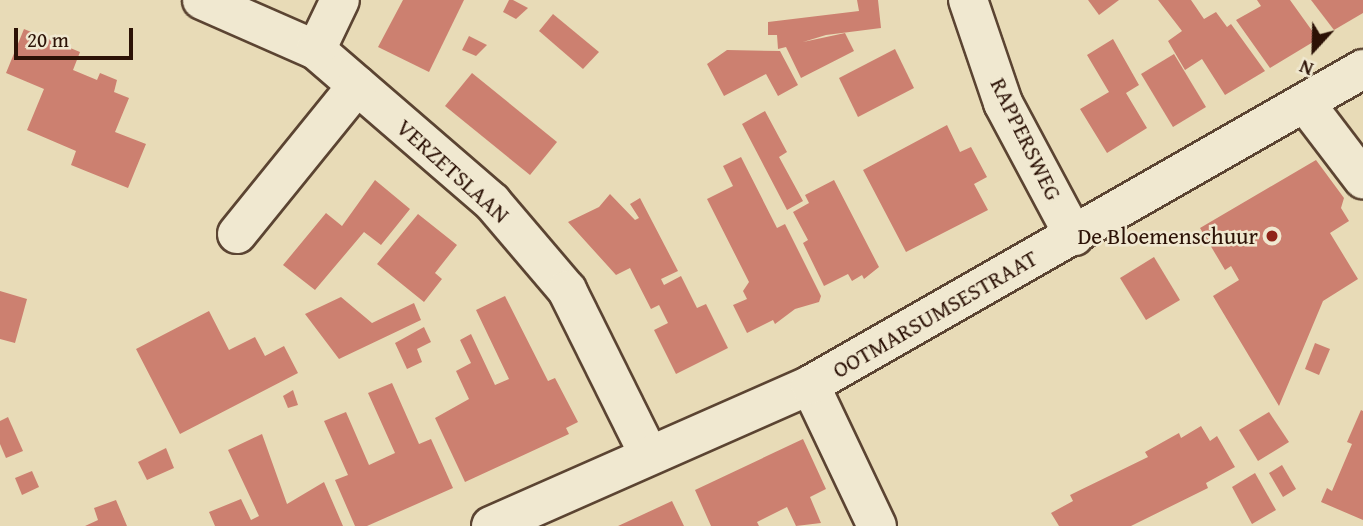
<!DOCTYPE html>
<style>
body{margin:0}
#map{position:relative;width:1363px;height:526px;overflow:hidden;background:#e8dbb7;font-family:"Gentium Book Plus",serif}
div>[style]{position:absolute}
.building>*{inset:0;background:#cc8070}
.roads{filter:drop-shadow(2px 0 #5b4432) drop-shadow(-2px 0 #5b4432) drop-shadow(0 2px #5b4432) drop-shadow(0 -2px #5b4432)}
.minor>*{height:38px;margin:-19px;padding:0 19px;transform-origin:19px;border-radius:19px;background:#f0e8d0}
.dots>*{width:19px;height:19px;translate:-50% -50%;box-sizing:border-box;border:4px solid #f0e8d0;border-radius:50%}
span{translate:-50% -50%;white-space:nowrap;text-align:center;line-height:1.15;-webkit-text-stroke:5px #f0e8d0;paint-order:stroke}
.street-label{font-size:23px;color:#2c1206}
.poi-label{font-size:23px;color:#2c1206}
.right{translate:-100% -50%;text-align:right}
.north{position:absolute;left:1279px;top:14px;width:70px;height:70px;-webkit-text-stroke:5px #f0e8d0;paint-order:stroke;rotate:202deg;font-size:19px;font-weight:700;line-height:28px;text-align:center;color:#2c1206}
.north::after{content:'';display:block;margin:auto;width:24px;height:32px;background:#2c1206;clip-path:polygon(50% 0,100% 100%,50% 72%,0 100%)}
.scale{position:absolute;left:14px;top:28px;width:119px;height:32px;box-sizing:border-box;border:4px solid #2c1206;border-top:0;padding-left:9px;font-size:21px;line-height:24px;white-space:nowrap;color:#2c1206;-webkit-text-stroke:5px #f0e8d0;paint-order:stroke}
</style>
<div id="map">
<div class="building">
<div style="clip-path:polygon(403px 0,464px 0,429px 72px,378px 47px)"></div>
<div style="clip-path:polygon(509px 0,513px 0,528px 8px,516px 19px,503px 12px)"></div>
<div style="clip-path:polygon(857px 0,878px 0,881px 28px,826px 35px,803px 42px,845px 33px,854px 51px,801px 78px,786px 47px,778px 49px,777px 35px,768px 35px,768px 22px,859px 11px)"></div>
<div style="clip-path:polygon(1088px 0,1119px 0,1099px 15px)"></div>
<div style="clip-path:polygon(1158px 0,1191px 0,1204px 19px,1216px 12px,1227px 27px,1231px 24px,1265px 71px,1225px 95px,1202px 59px,1185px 70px,1168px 41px,1182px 31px)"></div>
<div style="clip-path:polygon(1257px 0,1290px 0,1318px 39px,1270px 68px,1236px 20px,1261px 6px)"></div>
<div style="clip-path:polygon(1311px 0,1363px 0,1363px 13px,1334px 30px)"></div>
<div style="clip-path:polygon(553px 14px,599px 52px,583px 69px,539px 31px)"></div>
<div style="clip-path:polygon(24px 29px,80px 52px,73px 70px,97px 80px,100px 73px,117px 80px,114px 92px,129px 98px,115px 132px,146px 144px,128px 188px,71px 165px,76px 151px,27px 130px,44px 89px,6px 73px)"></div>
<div style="clip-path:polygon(469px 36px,487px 45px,476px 56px,462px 50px)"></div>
<div style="clip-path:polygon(1113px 39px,1139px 85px,1126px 93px,1147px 128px,1107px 153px,1080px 109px,1109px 92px,1087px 55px)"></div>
<div style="clip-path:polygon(895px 49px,914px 88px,858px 117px,839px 78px)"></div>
<div style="clip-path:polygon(727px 50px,780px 51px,798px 85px,778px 96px,766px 74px,724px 96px,707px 64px)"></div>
<div style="clip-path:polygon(1174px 54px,1206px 107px,1173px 127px,1141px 74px)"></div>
<div style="clip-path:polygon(472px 73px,557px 142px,530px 175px,445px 106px)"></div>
<div style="clip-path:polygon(765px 111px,787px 152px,779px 157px,803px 201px,787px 210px,742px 124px)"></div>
<div style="clip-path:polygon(947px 125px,960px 152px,971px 147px,987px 177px,974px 184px,988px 210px,906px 252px,863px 170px)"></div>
<div style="clip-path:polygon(741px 157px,777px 228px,785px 224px,821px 296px,819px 302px,795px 309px,775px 324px,773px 320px,747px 333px,733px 305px,747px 299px,743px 291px,749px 282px,707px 199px,733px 186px,723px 166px)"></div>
<div style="clip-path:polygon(1316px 160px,1344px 198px,1341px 208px,1349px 221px,1330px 233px,1358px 279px,1323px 301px,1279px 406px,1213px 296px,1239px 280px,1231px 266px,1225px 270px,1200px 228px)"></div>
<div style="clip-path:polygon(375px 180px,410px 209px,381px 245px,364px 232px,315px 290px,283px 265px,326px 213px,342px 226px)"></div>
<div style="clip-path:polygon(834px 180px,879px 267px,864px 279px,862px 275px,852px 281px,848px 274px,824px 286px,803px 243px,808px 240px,793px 212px,809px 203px,805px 195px)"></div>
<div style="clip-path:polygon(610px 194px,635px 220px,639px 218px,630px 204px,640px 198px,678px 271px,661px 279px,664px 285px,681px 276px,697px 308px,706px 304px,728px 348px,676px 374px,654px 330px,668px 323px,659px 305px,651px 309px,630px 268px,616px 275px,568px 222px,599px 207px)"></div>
<div style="clip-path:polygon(418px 214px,457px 245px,435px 273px,442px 279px,424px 302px,377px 264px)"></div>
<div style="clip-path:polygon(1154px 257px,1180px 300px,1146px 320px,1120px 278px)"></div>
<div style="clip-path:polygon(0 291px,27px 299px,15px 343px,0 339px)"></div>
<div style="clip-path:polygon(505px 296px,548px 381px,555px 378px,578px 422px,566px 428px,569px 434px,465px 482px,435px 418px,469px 399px,456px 371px,471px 363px,460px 340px,471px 334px,495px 385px,509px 379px,476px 310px)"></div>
<div style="clip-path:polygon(341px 297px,372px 323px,414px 303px,421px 320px,339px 359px,305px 314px)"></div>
<div style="clip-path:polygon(209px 311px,229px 350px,255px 337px,265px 356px,284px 346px,298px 373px,180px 434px,136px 349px)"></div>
<div style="clip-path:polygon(424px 327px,431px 342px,417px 349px,422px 362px,407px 369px,395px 343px)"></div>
<div style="clip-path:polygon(1315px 343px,1330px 349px,1319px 375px,1305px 369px)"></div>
<div style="clip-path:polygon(392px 383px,419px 444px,431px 439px,453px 488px,367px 526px,355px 526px,335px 480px,348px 475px,324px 421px,346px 412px,369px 465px,395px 453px,368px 393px)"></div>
<div style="clip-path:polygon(293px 390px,298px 405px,288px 408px,283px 396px)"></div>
<div style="clip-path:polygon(1361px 410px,1363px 411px,1363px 520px,1321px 502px,1327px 488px,1332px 491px,1352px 444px,1347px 442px)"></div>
<div style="clip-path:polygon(1269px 412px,1289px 442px,1258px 461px,1239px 430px)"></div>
<div style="clip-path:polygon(8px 417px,23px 451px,6px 458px,0 444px,0 421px)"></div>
<div style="clip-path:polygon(1201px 426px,1210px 441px,1217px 436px,1235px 467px,1206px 483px,1208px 488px,1131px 526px,1059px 526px,1051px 513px,1073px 501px,1070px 495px,1148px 457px,1145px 452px,1179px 433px,1181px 438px)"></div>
<div style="clip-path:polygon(262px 434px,287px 504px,324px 482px,343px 526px,215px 526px,209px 512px,241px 499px,251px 520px,259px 516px,228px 450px)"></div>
<div style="clip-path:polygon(803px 439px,826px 489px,810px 497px,821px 523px,796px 526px,787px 507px,757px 522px,759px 526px,711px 526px,695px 490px)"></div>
<div style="clip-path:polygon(166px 448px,174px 468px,147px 480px,138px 462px)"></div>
<div style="clip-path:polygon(1282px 465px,1296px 489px,1283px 497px,1269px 473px)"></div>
<div style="clip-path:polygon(32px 471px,39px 487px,22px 495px,15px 478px)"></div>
<div style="clip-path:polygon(1255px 473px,1276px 510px,1252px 524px,1232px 487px)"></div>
<div style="clip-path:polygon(116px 500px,127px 526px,85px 526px,98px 520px,94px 508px)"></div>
<div style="clip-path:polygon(672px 501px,684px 526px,618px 526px,644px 514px)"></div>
</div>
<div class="roads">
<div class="minor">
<div style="left:202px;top:0;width:124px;rotate:23.7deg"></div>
<div style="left:316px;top:50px;width:233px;rotate:40.8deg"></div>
<div style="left:492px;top:202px;width:116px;rotate:49.6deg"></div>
<div style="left:567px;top:290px;width:184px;rotate:63.6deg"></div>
<div style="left:968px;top:0;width:109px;rotate:71.2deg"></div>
<div style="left:1003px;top:103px;width:151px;rotate:61.9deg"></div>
<div style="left:316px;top:50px;width:55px;rotate:-64.4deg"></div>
<div style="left:1305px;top:103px;width:96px;rotate:52.7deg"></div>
<div style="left:237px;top:234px;width:191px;rotate:-51deg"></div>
<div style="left:810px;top:385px;width:156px;rotate:64.6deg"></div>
<div style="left:491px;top:526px;width:349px;rotate:-23.8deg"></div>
<div style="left:810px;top:385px;width:637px;rotate:-29.74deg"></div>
</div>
</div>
<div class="dots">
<div style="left:1272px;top:236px;background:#8f2418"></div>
</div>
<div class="street-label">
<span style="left:1026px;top:139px;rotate:64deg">RAPPERSWEG</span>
<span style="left:453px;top:171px;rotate:42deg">VERZETSLAAN</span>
<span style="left:935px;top:314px;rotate:-30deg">OOTMARSUMSESTRAAT</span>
</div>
<div class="poi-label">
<span class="right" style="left:1258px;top:236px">De Bloemenschuur</span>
</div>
<div class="north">N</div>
<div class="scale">20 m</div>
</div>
